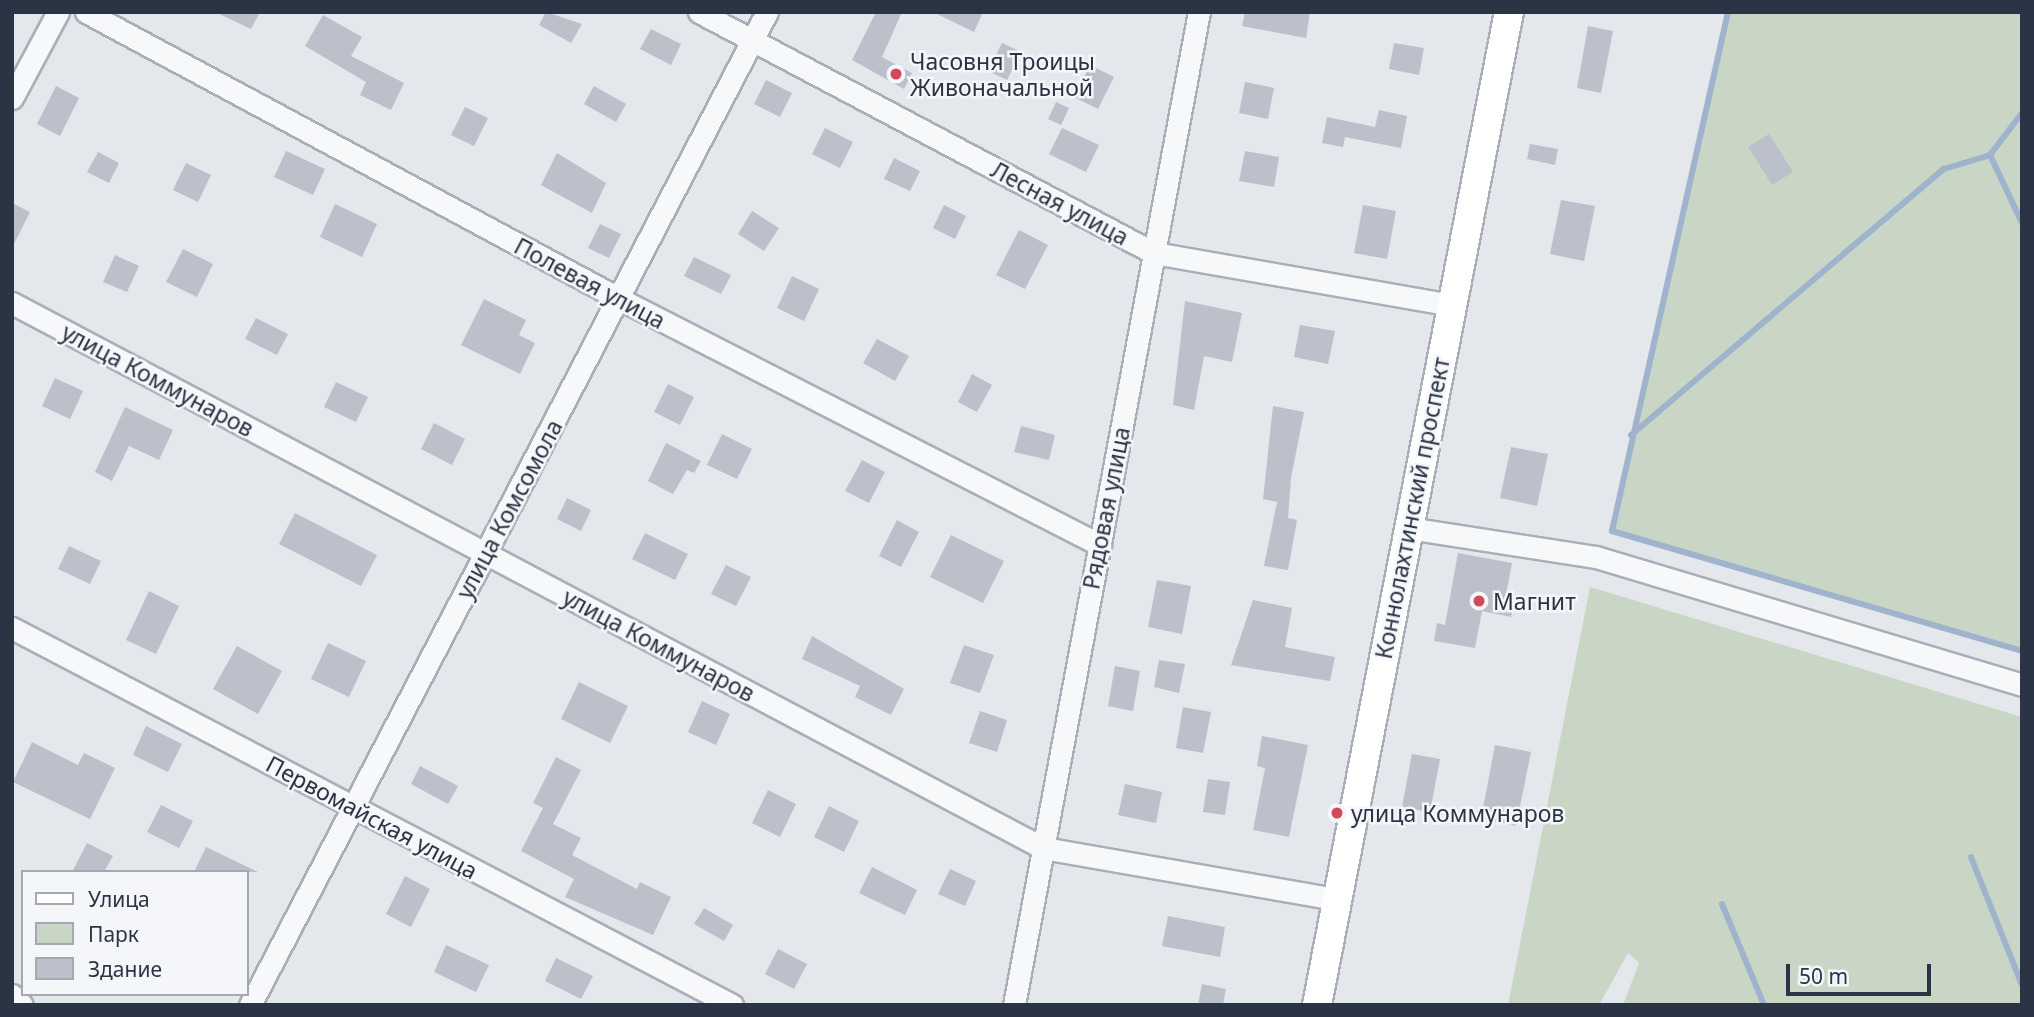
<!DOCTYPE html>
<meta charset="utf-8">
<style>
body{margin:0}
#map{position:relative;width:2034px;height:1017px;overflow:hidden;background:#e4e7ec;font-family:"Noto Sans",sans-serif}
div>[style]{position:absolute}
.green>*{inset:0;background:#c9d6c5}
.stream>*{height:6px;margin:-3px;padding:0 3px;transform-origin:3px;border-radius:3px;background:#9fb4cc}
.building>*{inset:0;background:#bbc0ca}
.roads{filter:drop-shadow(2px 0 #a9aeb7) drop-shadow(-2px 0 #a9aeb7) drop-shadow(0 2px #a9aeb7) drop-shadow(0 -2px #a9aeb7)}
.minor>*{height:21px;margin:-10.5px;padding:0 10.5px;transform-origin:10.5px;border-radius:10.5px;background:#f7f8fa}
.major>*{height:28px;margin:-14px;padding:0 14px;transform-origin:14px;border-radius:14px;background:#fff}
.dots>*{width:19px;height:19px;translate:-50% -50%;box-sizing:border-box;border:4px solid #f4f6f9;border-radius:50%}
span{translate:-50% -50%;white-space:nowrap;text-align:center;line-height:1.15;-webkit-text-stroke:5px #f4f6f9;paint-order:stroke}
.poi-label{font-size:23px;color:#2b3445}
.left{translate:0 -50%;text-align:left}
.street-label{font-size:23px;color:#2b3445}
.frame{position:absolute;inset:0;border:14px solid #2b3445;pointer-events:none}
.legend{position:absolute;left:21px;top:870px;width:228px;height:126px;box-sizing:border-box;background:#f4f6f9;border:2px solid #a4a8b1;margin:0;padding:9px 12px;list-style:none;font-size:21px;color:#2b3445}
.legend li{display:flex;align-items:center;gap:14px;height:35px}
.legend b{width:35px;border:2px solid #a4a8b1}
.scale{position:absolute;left:1786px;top:964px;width:145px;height:32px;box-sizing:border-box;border:4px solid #2b3445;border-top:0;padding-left:9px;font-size:21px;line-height:24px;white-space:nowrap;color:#2b3445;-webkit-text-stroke:5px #f4f6f9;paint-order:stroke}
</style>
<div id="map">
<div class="green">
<div style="clip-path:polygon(1728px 12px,2022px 12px,2022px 651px,1612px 531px)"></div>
<div style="clip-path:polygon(1590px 587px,2022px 717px,2022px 1005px,1623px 1005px,1639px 963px,1628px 953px,1599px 1005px,1508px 1005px)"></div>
</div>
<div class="stream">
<div style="left:1728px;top:12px;width:532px;rotate:102.6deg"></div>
<div style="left:1612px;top:531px;width:427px;rotate:16.3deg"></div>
<div style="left:2022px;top:113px;width:53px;rotate:127.3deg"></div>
<div style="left:1990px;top:155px;width:75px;rotate:64.8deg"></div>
<div style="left:1631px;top:435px;width:411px;rotate:-40.4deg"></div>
<div style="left:1944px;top:169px;width:48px;rotate:-16.9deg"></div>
<div style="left:1971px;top:857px;width:138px;rotate:68.3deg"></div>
<div style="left:1722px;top:904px;width:109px;rotate:67.4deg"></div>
</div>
<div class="building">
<div style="clip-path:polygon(215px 12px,260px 12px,251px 29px)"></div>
<div style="clip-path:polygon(546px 12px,582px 24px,571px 43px,539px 25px)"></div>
<div style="clip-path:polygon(876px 12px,902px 12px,882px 57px,912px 73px,904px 89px,852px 60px)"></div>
<div style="clip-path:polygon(933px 12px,983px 12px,974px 32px)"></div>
<div style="clip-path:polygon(1245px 12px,1310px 12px,1306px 38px,1242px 26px)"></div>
<div style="clip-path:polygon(323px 15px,362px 37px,351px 56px,404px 83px,391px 110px,360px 95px,366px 82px,305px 46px)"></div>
<div style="clip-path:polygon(1588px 26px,1613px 31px,1601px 93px,1577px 88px)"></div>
<div style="clip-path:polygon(651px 29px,681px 44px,671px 65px,640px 49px)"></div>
<div style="clip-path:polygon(1002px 43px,1021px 52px,1007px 80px,988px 71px)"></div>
<div style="clip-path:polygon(1394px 43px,1424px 48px,1419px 75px,1389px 69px)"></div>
<div style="clip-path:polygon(1090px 65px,1114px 77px,1098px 109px,1074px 97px)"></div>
<div style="clip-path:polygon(766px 80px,792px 93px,780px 117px,754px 104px)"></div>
<div style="clip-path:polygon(1245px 82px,1274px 88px,1268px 119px,1239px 113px)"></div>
<div style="clip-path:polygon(56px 86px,79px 98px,60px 136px,37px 124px)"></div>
<div style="clip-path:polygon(594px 86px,626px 104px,616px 122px,584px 104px)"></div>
<div style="clip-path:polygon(1056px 102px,1069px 108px,1061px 125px,1048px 119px)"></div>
<div style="clip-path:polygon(465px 107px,488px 118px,474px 146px,451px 135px)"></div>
<div style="clip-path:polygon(1379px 110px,1407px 116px,1401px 148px,1345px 137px,1343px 147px,1322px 143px,1327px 117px,1375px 127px)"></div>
<div style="clip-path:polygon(825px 128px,853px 142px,840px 168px,812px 154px)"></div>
<div style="clip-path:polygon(1062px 128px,1099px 145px,1086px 172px,1049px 154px)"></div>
<div style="clip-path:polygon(1769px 134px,1793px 172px,1772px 185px,1748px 147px)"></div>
<div style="clip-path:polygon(1530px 144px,1558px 149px,1555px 165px,1527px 159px)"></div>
<div style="clip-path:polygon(286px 151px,325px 169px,313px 195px,274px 177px)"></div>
<div style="clip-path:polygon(1245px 151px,1279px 157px,1274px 187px,1239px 181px)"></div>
<div style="clip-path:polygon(98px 152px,119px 163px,109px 183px,87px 172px)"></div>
<div style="clip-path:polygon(557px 153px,606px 183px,592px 213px,541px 185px)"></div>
<div style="clip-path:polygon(894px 158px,920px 171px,910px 191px,884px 179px)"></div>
<div style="clip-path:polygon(186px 163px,211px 175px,198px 202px,173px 190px)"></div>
<div style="clip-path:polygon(1561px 200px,1595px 206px,1584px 261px,1550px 254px)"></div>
<div style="clip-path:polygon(12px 203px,30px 212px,12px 248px)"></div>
<div style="clip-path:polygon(335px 204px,377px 224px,362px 257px,320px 237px)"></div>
<div style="clip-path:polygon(944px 205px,966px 216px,955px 239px,933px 228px)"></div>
<div style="clip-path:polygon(1363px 205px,1396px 211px,1387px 259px,1354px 253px)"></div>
<div style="clip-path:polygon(752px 211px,779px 228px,764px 251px,738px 234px)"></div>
<div style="clip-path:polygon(600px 224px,621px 234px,609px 258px,588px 248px)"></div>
<div style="clip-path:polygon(1019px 230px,1048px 245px,1025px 289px,996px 275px)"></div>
<div style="clip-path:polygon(183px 249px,213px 264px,197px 297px,166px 282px)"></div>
<div style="clip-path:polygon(115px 255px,139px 266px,127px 292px,103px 282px)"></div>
<div style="clip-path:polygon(694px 257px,731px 275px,721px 294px,684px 276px)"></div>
<div style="clip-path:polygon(792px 276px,819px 289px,804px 321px,777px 308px)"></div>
<div style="clip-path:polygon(484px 299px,526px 320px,519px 335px,535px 343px,520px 374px,461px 345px)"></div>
<div style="clip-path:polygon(1185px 301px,1242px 313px,1232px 362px,1204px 356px,1194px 410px,1173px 405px)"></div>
<div style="clip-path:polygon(256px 318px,288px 334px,277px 355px,245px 339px)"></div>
<div style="clip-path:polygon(1300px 325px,1335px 331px,1328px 364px,1294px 357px)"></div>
<div style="clip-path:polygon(877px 339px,909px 356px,895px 381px,863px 363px)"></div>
<div style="clip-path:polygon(972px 374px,992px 385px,977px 412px,958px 402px)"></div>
<div style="clip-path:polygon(55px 378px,83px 391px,70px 419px,42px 406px)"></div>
<div style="clip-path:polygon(336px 382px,368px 397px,356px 422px,324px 407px)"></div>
<div style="clip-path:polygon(668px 384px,694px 397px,680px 425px,654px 412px)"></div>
<div style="clip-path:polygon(1273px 406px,1304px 412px,1291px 478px,1288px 518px,1297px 520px,1288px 570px,1264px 566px,1277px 502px,1263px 499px)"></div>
<div style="clip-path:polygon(125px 407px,173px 430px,159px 460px,129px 446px,112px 481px,95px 472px)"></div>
<div style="clip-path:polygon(434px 423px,465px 439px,452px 465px,421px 449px)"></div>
<div style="clip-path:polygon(1021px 426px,1055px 435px,1049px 460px,1014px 452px)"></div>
<div style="clip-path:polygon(722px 434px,752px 449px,737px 479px,707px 465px)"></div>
<div style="clip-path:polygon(666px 443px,701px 461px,694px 473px,687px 470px,673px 494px,648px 481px)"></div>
<div style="clip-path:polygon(1511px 447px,1548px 454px,1537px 506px,1500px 498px)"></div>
<div style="clip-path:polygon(862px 460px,885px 472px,869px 503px,845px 491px)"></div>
<div style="clip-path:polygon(567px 498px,591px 510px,581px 531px,557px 519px)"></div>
<div style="clip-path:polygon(295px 513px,377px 555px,361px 586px,279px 544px)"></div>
<div style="clip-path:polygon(897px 520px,919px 532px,901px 567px,879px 556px)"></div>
<div style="clip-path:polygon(645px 533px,688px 554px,675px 580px,632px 559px)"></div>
<div style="clip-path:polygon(951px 535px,1004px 561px,983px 603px,930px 577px)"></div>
<div style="clip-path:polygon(69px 546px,101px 561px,90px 584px,58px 569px)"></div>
<div style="clip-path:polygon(1458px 553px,1512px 563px,1505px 600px,1514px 602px,1511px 617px,1482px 611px,1475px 648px,1434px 641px,1437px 623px,1445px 625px)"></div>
<div style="clip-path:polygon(726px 565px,751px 577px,736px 606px,711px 594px)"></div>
<div style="clip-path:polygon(1157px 580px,1191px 586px,1182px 634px,1148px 627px)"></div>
<div style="clip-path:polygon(149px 591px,179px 606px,156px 654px,126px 640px)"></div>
<div style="clip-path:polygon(1253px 600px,1292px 608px,1285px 647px,1335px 657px,1330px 681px,1231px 665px)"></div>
<div style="clip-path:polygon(812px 636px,904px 689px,891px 715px,855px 697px,860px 686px,802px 659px)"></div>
<div style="clip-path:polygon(328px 643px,366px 661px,349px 697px,311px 679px)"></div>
<div style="clip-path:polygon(964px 645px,994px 655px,980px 693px,950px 683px)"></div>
<div style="clip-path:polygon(237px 646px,282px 671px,258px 714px,213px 689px)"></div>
<div style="clip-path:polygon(1159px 660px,1185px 664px,1179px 693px,1154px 687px)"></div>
<div style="clip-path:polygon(1115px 666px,1140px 671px,1133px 711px,1108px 706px)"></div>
<div style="clip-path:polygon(579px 682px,628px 706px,610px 743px,561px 719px)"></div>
<div style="clip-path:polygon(702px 701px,730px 714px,716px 745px,688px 732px)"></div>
<div style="clip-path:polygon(1183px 707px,1211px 712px,1203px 753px,1176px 748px)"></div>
<div style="clip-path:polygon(980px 711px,1007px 720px,997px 752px,969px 743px)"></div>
<div style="clip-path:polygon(146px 726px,182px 744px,168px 772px,133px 755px)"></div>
<div style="clip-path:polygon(1262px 736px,1308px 745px,1289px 837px,1253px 830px,1265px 768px,1257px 766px)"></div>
<div style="clip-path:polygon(32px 742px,78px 765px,84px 753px,115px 768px,90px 819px,13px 782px)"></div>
<div style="clip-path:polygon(1495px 745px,1531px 752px,1516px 826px,1481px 819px)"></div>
<div style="clip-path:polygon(1412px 754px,1440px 759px,1430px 812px,1402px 807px)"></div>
<div style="clip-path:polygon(556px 757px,581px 770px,553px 824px,581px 838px,572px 855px,637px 889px,640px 882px,671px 897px,653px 935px,565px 897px,574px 879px,521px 851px,543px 808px,533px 803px)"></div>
<div style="clip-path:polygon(420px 766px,458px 786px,448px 804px,411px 784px)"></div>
<div style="clip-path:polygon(1208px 779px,1230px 782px,1225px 815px,1203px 812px)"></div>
<div style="clip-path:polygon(1125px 784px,1162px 792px,1156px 823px,1118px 815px)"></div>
<div style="clip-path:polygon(768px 790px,796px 804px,780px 837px,752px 823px)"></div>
<div style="clip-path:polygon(161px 805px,193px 821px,179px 848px,147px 832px)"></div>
<div style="clip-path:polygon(829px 806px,859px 821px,844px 852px,814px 837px)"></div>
<div style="clip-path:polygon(87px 843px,113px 856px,104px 872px,72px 872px)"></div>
<div style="clip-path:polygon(206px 847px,258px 872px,194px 872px)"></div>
<div style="clip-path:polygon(872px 867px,917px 890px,905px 915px,859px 893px)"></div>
<div style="clip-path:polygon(950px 869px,976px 881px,965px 906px,938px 894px)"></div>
<div style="clip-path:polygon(405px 876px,430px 889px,411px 927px,386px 914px)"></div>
<div style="clip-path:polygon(704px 908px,733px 925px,724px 941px,694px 924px)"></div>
<div style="clip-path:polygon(1168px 916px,1225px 927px,1220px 957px,1162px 946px)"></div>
<div style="clip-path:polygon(446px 945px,489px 965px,476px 992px,434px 972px)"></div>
<div style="clip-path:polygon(778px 949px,807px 964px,794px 989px,765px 974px)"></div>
<div style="clip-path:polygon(556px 958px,593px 976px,581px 999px,545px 981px)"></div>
<div style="clip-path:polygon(1202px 984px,1226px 989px,1223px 1005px,1198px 1005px)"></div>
</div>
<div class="roads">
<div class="minor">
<div style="left:86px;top:12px;width:604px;rotate:28.26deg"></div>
<div style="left:618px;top:298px;width:542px;rotate:27.13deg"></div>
<div style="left:699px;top:12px;width:515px;rotate:27.91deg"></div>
<div style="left:1154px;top:253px;width:302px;rotate:9.9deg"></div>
<div style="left:12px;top:98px;width:98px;rotate:-61.9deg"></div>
<div style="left:12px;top:303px;width:1166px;rotate:27.86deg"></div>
<div style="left:1043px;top:848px;width:297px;rotate:9.9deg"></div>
<div style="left:1408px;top:528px;width:190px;rotate:8.8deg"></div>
<div style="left:1596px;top:557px;width:445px;rotate:16.7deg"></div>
<div style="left:12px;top:628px;width:813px;rotate:27.64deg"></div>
<div style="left:12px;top:995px;width:14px;rotate:45deg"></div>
<div style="left:250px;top:1005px;width:1120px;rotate:-62.5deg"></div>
<div style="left:1014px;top:1005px;width:1010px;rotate:-79.45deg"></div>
</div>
<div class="major">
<div style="left:1317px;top:1005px;width:1011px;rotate:-79.06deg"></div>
</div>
</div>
<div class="dots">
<div style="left:896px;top:74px;background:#d1495b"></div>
<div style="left:1479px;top:601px;background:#d1495b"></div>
<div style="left:1337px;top:813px;background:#d1495b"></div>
</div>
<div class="poi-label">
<span class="left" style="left:910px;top:74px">Часовня Троицы<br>Живоначальной</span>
<span class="left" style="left:1493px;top:601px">Магнит</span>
<span class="left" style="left:1351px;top:813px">улица Коммунаров</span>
</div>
<div class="street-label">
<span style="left:1060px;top:203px;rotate:28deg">Лесная улица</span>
<span style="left:590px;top:283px;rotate:28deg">Полевая улица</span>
<span style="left:158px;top:380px;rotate:28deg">улица Коммунаров</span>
<span style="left:1106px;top:508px;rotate:-79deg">Рядовая улица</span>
<span style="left:1412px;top:508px;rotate:-79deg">Коннолахтинский проспект</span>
<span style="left:509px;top:509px;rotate:-62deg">улица Комсомола</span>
<span style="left:659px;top:645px;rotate:28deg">улица Коммунаров</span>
<span style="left:372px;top:817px;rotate:28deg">Первомайская улица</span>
</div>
<div class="frame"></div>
<ul class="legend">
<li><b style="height:9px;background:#fff"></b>Улица</li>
<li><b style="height:19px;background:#c9d6c5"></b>Парк</li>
<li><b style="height:19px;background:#bbc0ca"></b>Здание</li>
</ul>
<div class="scale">50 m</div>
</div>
